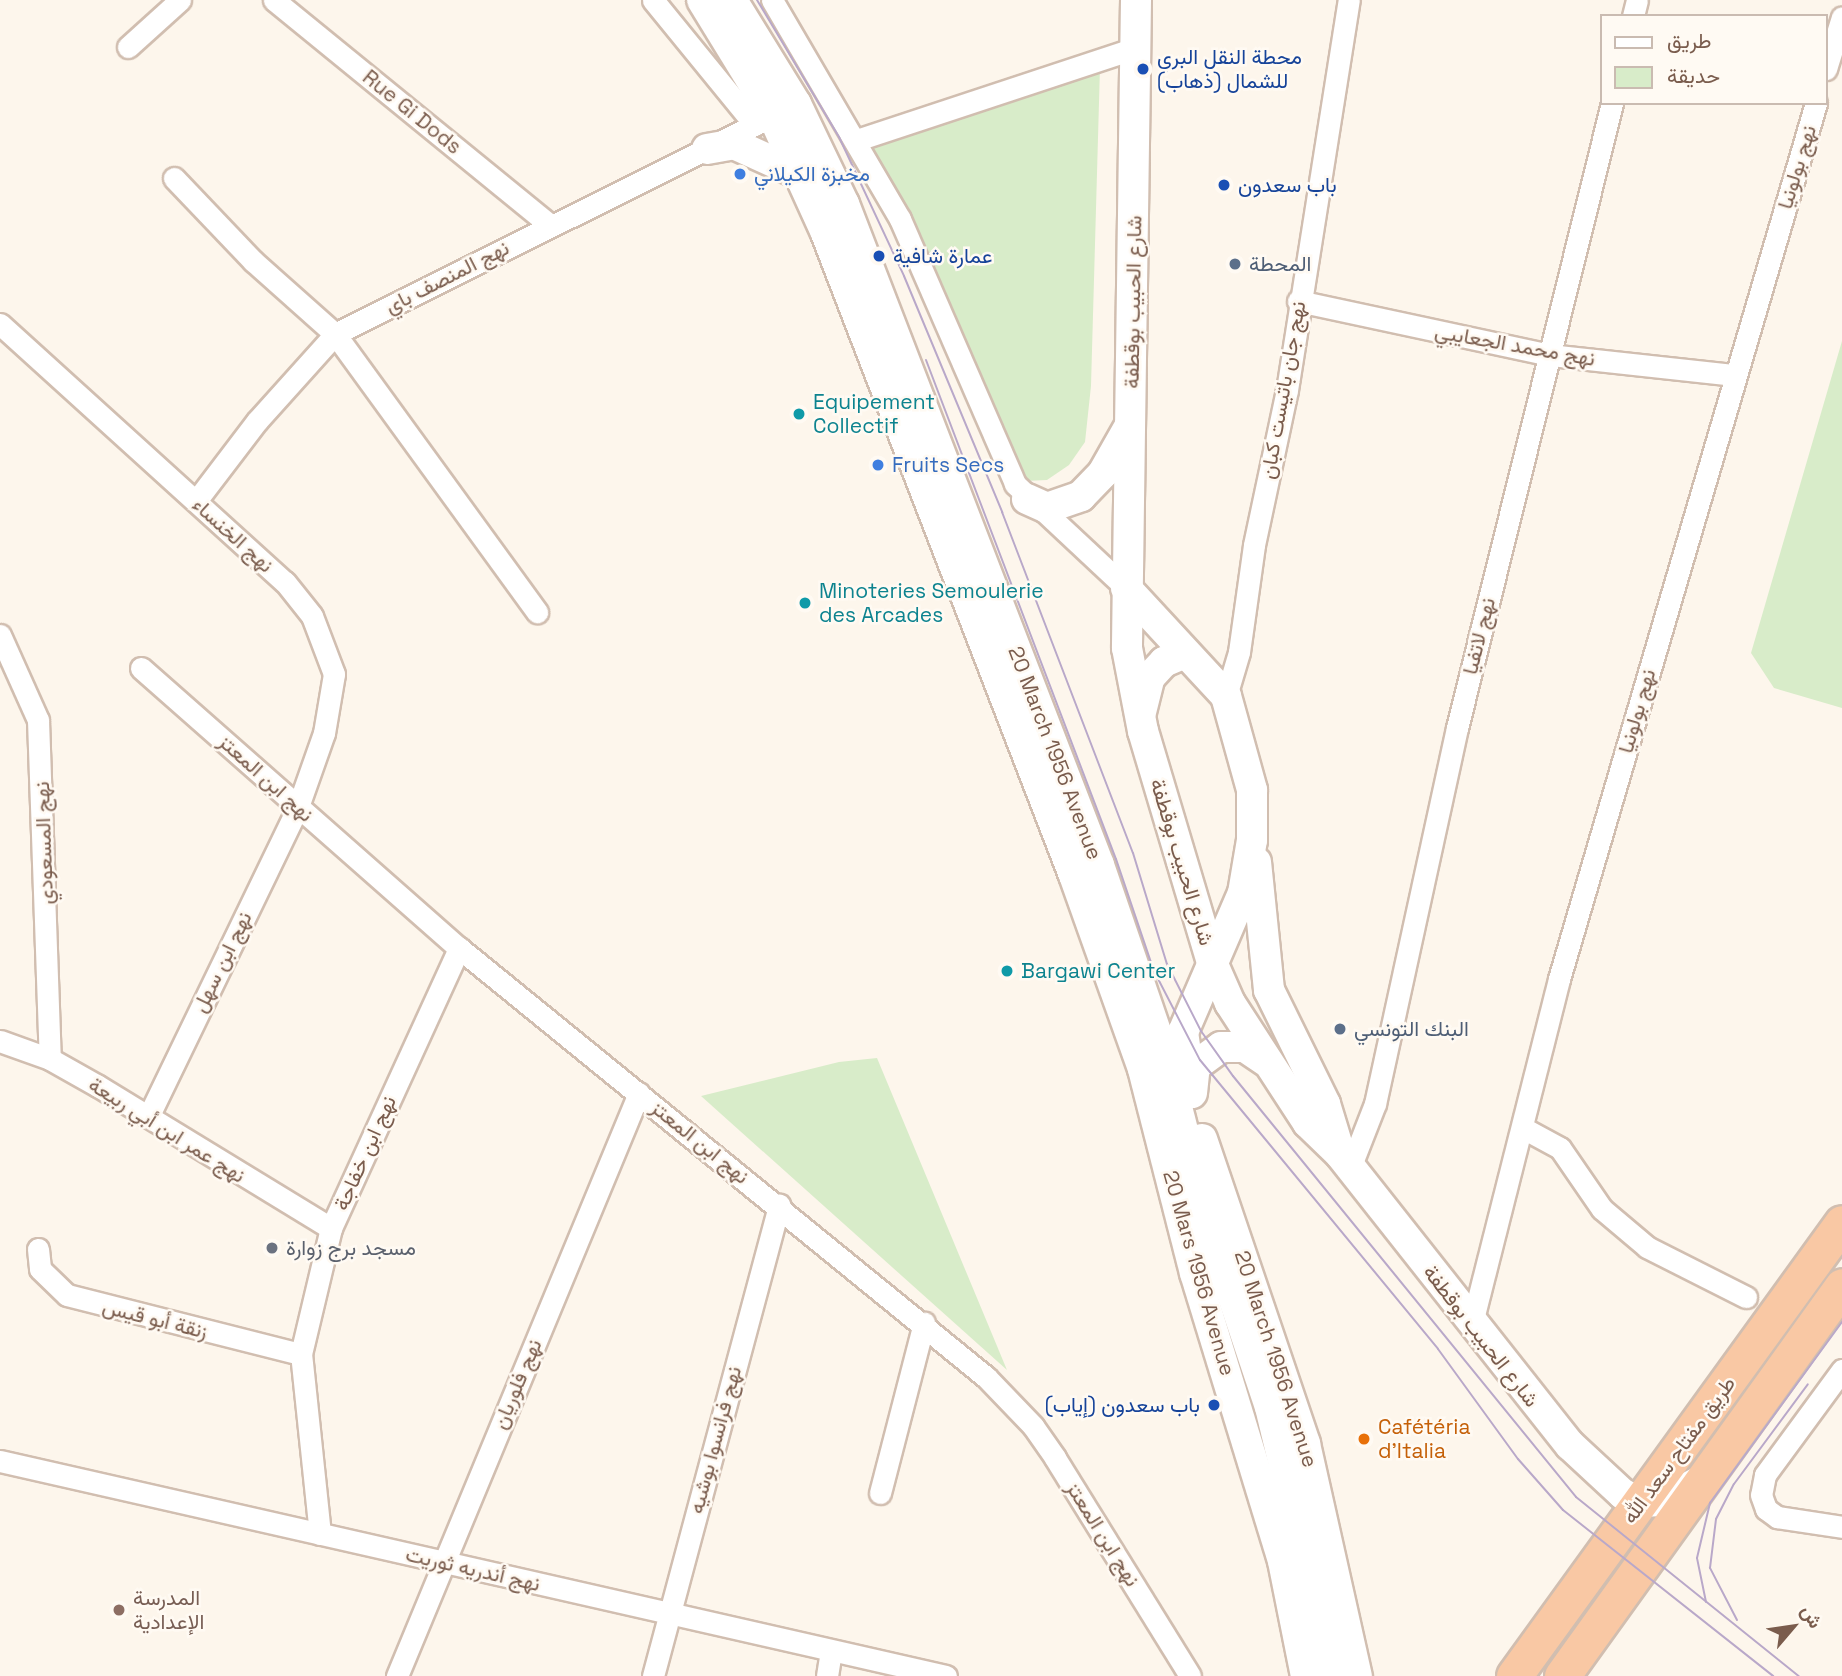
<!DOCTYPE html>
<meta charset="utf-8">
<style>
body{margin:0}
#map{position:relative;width:1842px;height:1676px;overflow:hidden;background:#fdf6ec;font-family:"Space Grotesk",Vazirmatn,sans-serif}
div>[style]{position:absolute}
.green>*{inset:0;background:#d8ecc9}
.roads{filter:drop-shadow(2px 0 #d1beb0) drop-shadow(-2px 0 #d1beb0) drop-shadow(0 2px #d1beb0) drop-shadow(0 -2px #d1beb0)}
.minor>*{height:21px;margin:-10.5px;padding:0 10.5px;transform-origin:10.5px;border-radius:10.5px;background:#fff}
.secondary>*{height:30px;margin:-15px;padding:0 15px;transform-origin:15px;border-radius:15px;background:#fff}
.trunk>*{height:35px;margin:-17.5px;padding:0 17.5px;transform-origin:17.5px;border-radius:17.5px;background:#f9c8a4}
.tram>*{height:2px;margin:-1px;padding:0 1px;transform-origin:1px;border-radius:1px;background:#b9a8c9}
.dots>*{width:19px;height:19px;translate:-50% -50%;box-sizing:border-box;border:4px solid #fffaf3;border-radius:50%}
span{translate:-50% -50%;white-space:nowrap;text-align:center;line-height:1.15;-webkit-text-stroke:5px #fffaf3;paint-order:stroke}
.transit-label{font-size:21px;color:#164399}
.left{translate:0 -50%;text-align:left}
.right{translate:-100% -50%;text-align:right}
.street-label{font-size:21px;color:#7a5c4d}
.shop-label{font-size:21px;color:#366cbe}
.service-label{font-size:21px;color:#4e5e75}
.culture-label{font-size:21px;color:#0d838f}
.worship-label{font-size:21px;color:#5b616d}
.food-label{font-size:21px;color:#c56008}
.education-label{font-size:21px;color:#785e54}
.legend{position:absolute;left:1600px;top:14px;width:228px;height:91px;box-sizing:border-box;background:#fffaf3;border:2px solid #cabbb1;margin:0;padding:9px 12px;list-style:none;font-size:21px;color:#7a5c4d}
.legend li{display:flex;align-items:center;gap:14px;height:35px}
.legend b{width:35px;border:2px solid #cabbb1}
.north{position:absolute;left:1758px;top:1592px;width:70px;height:70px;-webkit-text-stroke:5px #fffaf3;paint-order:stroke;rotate:61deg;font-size:19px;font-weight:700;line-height:28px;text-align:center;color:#7a5c4d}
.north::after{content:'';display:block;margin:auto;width:24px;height:32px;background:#7a5c4d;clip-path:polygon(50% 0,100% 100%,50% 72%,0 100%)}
</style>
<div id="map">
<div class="green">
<div style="clip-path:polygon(1100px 67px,1091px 386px,1085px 442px,1069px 465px,1047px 480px,1025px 481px,872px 148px,875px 133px)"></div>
<div style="clip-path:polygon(1842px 341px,1842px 708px,1774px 688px,1751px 653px)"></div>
<div style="clip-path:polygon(877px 1058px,1007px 1370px,701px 1096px,839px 1062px)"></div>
</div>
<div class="roads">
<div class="minor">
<div style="left:274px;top:0;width:355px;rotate:39.2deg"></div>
<div style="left:653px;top:0;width:161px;rotate:50.8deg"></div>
<div style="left:772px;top:0;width:254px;rotate:59.7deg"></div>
<div style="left:900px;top:219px;width:289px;rotate:66.5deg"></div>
<div style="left:1015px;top:484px;width:152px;rotate:43.1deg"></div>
<div style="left:1633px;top:16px;width:16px;rotate:-76deg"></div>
<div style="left:128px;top:47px;width:70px;rotate:-42.1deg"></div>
<div style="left:1826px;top:69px;width:54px;rotate:-72.9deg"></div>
<div style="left:857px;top:140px;width:293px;rotate:-18.3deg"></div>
<div style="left:174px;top:178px;width:115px;rotate:46.4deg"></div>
<div style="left:253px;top:261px;width:110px;rotate:41.7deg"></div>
<div style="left:335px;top:334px;width:344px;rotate:54deg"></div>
<div style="left:1298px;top:301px;width:258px;rotate:12.1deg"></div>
<div style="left:1550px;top:355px;width:185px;rotate:6.2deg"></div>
<div style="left:0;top:324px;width:384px;rotate:42.2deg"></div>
<div style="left:285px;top:582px;width:43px;rotate:51.5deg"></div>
<div style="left:312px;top:616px;width:62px;rotate:69.2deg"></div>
<div style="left:334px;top:674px;width:60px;rotate:99.6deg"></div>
<div style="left:324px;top:733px;width:78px;rotate:109.4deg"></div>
<div style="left:298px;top:807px;width:344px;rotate:115.8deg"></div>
<div style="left:196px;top:501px;width:101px;rotate:-52.7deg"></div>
<div style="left:257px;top:421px;width:117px;rotate:-48.1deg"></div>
<div style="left:335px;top:334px;width:502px;rotate:-26.51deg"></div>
<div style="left:0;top:635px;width:93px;rotate:65.9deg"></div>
<div style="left:38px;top:720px;width:339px;rotate:88deg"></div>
<div style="left:141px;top:668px;width:424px;rotate:41.4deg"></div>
<div style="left:459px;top:948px;width:680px;rotate:39.15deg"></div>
<div style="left:986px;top:1377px;width:68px;rotate:46.2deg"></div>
<div style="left:1033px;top:1426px;width:39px;rotate:55deg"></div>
<div style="left:1055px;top:1458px;width:256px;rotate:58.2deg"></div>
<div style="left:1226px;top:696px;width:46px;rotate:-73.5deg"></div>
<div style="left:1239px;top:652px;width:108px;rotate:-82deg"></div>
<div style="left:1254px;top:545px;width:158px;rotate:-78deg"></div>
<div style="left:1287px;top:390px;width:395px;rotate:-81deg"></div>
<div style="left:0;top:1041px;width:53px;rotate:19.8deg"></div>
<div style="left:50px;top:1059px;width:55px;rotate:29.4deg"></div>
<div style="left:98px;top:1086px;width:273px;rotate:31.4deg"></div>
<div style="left:1523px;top:1128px;width:42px;rotate:28.4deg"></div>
<div style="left:1560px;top:1148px;width:74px;rotate:55.5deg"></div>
<div style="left:1602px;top:1209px;width:59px;rotate:40.2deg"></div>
<div style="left:1647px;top:1247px;width:111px;rotate:26.8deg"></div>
<div style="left:1350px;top:1168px;width:69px;rotate:-68.7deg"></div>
<div style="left:1375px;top:1104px;width:385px;rotate:-77.7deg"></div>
<div style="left:1457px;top:728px;width:644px;rotate:-76.07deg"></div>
<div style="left:38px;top:1249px;width:20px;rotate:84deg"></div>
<div style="left:40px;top:1269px;width:37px;rotate:44deg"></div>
<div style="left:67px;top:1295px;width:241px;rotate:14.2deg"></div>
<div style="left:1472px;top:1323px;width:355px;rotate:-75.8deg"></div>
<div style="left:1559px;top:979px;width:913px;rotate:-73.65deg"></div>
<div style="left:1842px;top:1370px;width:130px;rotate:126.3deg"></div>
<div style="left:1765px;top:1475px;width:20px;rotate:101deg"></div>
<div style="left:1761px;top:1495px;width:15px;rotate:70deg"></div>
<div style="left:1766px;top:1509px;width:14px;rotate:36deg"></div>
<div style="left:1777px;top:1517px;width:66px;rotate:8.7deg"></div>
<div style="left:0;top:1461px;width:970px;rotate:12.8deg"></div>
<div style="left:880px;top:1493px;width:176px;rotate:-75.5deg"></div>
<div style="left:320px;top:1534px;width:181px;rotate:-96deg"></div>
<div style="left:301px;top:1354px;width:130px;rotate:-76.6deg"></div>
<div style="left:331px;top:1228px;width:308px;rotate:-65.4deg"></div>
<div style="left:397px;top:1676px;width:631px;rotate:-67.46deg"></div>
<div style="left:653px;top:1676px;width:488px;rotate:-75deg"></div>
<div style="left:827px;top:1676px;width:25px;rotate:-81deg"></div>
</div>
<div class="secondary">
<div style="left:702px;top:0;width:136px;rotate:58.5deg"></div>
<div style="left:773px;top:116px;width:128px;rotate:65.6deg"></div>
<div style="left:826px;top:233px;width:688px;rotate:68.88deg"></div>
<div style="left:1074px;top:875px;width:206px;rotate:70.4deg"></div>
<div style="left:1143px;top:1069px;width:211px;rotate:75.7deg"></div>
<div style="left:1195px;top:1273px;width:301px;rotate:73deg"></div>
<div style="left:1283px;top:1561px;width:117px;rotate:78.7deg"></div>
<div style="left:732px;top:0;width:122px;rotate:58.4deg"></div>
<div style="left:796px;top:104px;width:111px;rotate:64.4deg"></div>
<div style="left:844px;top:204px;width:708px;rotate:68.9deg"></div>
<div style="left:1099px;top:865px;width:198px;rotate:71.1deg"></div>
<div style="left:1163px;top:1052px;width:154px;rotate:75.7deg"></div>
<div style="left:1201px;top:1201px;width:217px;rotate:71.5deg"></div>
<div style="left:1270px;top:1407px;width:277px;rotate:76.4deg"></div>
<div style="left:1136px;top:0;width:648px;rotate:90.8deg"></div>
<div style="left:1127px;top:648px;width:85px;rotate:79.1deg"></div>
<div style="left:1143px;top:731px;width:241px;rotate:73.4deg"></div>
<div style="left:1212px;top:962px;width:45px;rotate:66.3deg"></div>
<div style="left:1230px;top:1003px;width:143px;rotate:57deg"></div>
<div style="left:1308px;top:1123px;width:45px;rotate:44.1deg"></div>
<div style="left:1340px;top:1154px;width:371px;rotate:51.7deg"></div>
<div style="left:1570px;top:1445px;width:72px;rotate:42.8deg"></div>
<div style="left:1623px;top:1494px;width:20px;rotate:24deg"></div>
<div style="left:1641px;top:1502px;width:21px;rotate:-3deg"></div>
<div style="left:1662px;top:1501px;width:45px;rotate:-27.7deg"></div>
<div style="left:707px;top:149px;width:27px;rotate:-10deg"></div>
<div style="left:734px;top:144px;width:72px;rotate:24.4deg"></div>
<div style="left:1027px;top:499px;width:22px;rotate:24deg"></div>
<div style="left:1047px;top:508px;width:36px;rotate:-19deg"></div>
<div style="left:1081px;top:496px;width:32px;rotate:-46deg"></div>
<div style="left:1103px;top:473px;width:53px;rotate:-60.5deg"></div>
<div style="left:1126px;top:588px;width:147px;rotate:47.2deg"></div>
<div style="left:1226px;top:696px;width:98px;rotate:74.5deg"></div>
<div style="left:1252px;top:790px;width:50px;rotate:90deg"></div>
<div style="left:1252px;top:840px;width:54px;rotate:99.6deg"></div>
<div style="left:1243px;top:893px;width:151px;rotate:113.3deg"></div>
<div style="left:1183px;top:1032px;width:56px;rotate:81.7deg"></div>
<div style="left:1141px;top:712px;width:36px;rotate:-76deg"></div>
<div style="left:1150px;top:677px;width:21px;rotate:-47deg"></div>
<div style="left:1164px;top:662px;width:23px;rotate:-23deg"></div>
<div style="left:1256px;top:862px;width:129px;rotate:84.2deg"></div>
<div style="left:1269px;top:990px;width:127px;rotate:63.8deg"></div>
<div style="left:1325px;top:1104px;width:51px;rotate:73deg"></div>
<div style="left:1192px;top:1093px;width:27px;rotate:-84deg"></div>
<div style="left:1195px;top:1066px;width:32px;rotate:-36deg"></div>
<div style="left:1221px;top:1047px;width:24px"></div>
<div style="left:1245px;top:1047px;width:25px;rotate:34deg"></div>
<div style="left:1202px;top:1139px;width:322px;rotate:71.3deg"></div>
<div style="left:1305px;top:1444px;width:238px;rotate:77.4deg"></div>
</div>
<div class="trunk">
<div style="left:1514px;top:1676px;width:559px;rotate:-54.09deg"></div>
<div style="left:1562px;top:1676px;width:480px;rotate:-54.3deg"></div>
</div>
</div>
<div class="tram">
<div style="left:757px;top:0;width:160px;rotate:59.1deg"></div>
<div style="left:839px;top:137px;width:153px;rotate:64.9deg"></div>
<div style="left:904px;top:276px;width:256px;rotate:67.4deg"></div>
<div style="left:1002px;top:512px;width:365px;rotate:69deg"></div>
<div style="left:1133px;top:853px;width:116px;rotate:73deg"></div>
<div style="left:1167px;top:964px;width:75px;rotate:63.1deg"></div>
<div style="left:1201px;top:1031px;width:55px;rotate:54.6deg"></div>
<div style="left:1233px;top:1076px;width:543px;rotate:50.83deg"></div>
<div style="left:1576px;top:1497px;width:286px;rotate:38.8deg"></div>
<div style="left:926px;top:360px;width:534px;rotate:69.16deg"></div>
<div style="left:1116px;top:859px;width:118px;rotate:71.3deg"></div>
<div style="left:1154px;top:971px;width:100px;rotate:62.7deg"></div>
<div style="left:1200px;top:1060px;width:374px;rotate:50.5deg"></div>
<div style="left:1438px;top:1349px;width:136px;rotate:54deg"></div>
<div style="left:1518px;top:1459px;width:68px;rotate:48.6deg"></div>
<div style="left:1563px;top:1510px;width:268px;rotate:38.3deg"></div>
<div style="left:1706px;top:1602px;width:45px;rotate:-101.6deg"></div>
<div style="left:1697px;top:1558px;width:57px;rotate:-76.7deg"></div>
<div style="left:1710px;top:1503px;width:224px;rotate:-53.9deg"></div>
<div style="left:1737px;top:1620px;width:59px;rotate:-117.4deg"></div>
<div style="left:1710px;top:1568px;width:49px;rotate:-83deg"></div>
<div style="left:1716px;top:1519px;width:39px;rotate:-63deg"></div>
<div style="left:1734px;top:1484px;width:124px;rotate:-53.5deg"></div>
</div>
<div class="dots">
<div style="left:1143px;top:69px;background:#1a4fb4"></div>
<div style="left:740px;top:174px;background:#3f7fe0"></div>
<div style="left:1224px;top:185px;background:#1a4fb4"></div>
<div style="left:879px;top:256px;background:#1a4fb4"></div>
<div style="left:1235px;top:264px;background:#5c6f8a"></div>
<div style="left:799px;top:414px;background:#0f9aa8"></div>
<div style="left:878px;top:465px;background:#3f7fe0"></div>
<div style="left:805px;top:603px;background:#0f9aa8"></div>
<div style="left:1007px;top:971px;background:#0f9aa8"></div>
<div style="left:1340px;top:1029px;background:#5c6f8a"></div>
<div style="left:272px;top:1248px;background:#6b7280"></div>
<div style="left:1214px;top:1405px;background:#1a4fb4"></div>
<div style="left:1364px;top:1439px;background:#e8710a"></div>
<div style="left:119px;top:1610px;background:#8d6e63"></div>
</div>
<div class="transit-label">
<span class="left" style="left:1157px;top:69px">محطة النقل البري<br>للشمال (ذهاب)</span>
<span class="left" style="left:1238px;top:185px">باب سعدون</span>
<span class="left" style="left:893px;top:256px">عمارة شافية</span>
<span class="right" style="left:1200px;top:1405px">باب سعدون (إياب)</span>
</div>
<div class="street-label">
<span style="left:412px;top:112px;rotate:39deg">Rue Gi Dods</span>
<span style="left:1797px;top:167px;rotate:-73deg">نهج بولونيا</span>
<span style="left:447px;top:277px;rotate:-27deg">نهج المنصف باي</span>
<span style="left:1133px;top:302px;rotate:-89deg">شارع الحبيب بوقطفة</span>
<span style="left:1515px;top:345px;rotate:10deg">نهج محمد الجعايبي</span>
<span style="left:1283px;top:390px;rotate:-80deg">نهج جان باتيست كبان</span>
<span style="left:233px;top:535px;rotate:42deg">نهج الخنساء</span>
<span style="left:1479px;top:636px;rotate:-76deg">نهج لاتفيا</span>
<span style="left:1637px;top:711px;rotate:-74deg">نهج بولونيا</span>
<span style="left:1055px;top:753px;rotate:69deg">20 March 1956 Avenue</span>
<span style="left:266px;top:778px;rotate:42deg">نهج ابن المعتز</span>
<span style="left:44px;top:843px;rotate:-92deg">نهج المسعودي</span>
<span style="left:1182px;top:862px;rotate:73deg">شارع الحبيب بوقطفة</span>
<span style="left:222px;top:962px;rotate:-64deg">نهج ابن سهل</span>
<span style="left:167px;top:1130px;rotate:32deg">نهج عمر ابن أبي ربيعة</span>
<span style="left:700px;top:1142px;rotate:39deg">نهج ابن المعتز</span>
<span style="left:365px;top:1153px;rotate:-66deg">نهج ابن خفاجة</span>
<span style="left:1199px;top:1273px;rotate:74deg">20 Mars 1956 Avenue</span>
<span style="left:155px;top:1319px;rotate:14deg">زنقة أبو قيس</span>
<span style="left:1481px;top:1336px;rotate:52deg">شارع الحبيب بوقطفة</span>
<span style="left:1276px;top:1359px;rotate:72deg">20 March 1956 Avenue</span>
<span style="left:517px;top:1384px;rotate:-67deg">نهج فلوريان</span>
<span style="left:715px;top:1440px;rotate:-75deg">نهج فرانسوا بوشيه</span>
<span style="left:1679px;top:1450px;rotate:-54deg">طريق مفتاح سعد الله</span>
<span style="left:1103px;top:1534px;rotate:58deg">نهج ابن المعتز</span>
<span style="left:473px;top:1569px;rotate:13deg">نهج أندريه ثوريت</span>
</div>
<div class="shop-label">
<span class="left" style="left:754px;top:174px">مخبزة الكيلاني</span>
<span class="left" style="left:892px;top:465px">Fruits Secs</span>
</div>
<div class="service-label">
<span class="left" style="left:1249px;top:264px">المحطة</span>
<span class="left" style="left:1354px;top:1029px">البنك التونسي</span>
</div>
<div class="culture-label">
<span class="left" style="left:813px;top:414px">Equipement<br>Collectif</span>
<span class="left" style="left:819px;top:603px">Minoteries Semoulerie<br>des Arcades</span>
<span class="left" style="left:1021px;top:971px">Bargawi Center</span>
</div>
<div class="worship-label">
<span class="left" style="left:286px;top:1248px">مسجد برج زوارة</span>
</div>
<div class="food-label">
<span class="left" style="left:1378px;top:1439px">Cafétéria<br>d'Italia</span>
</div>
<div class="education-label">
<span class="left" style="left:133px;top:1610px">المدرسة<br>الإعدادية</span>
</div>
<ul class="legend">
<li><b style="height:9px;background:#fff"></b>طريق</li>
<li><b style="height:19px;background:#d8ecc9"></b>حديقة</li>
</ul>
<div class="north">ش</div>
</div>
